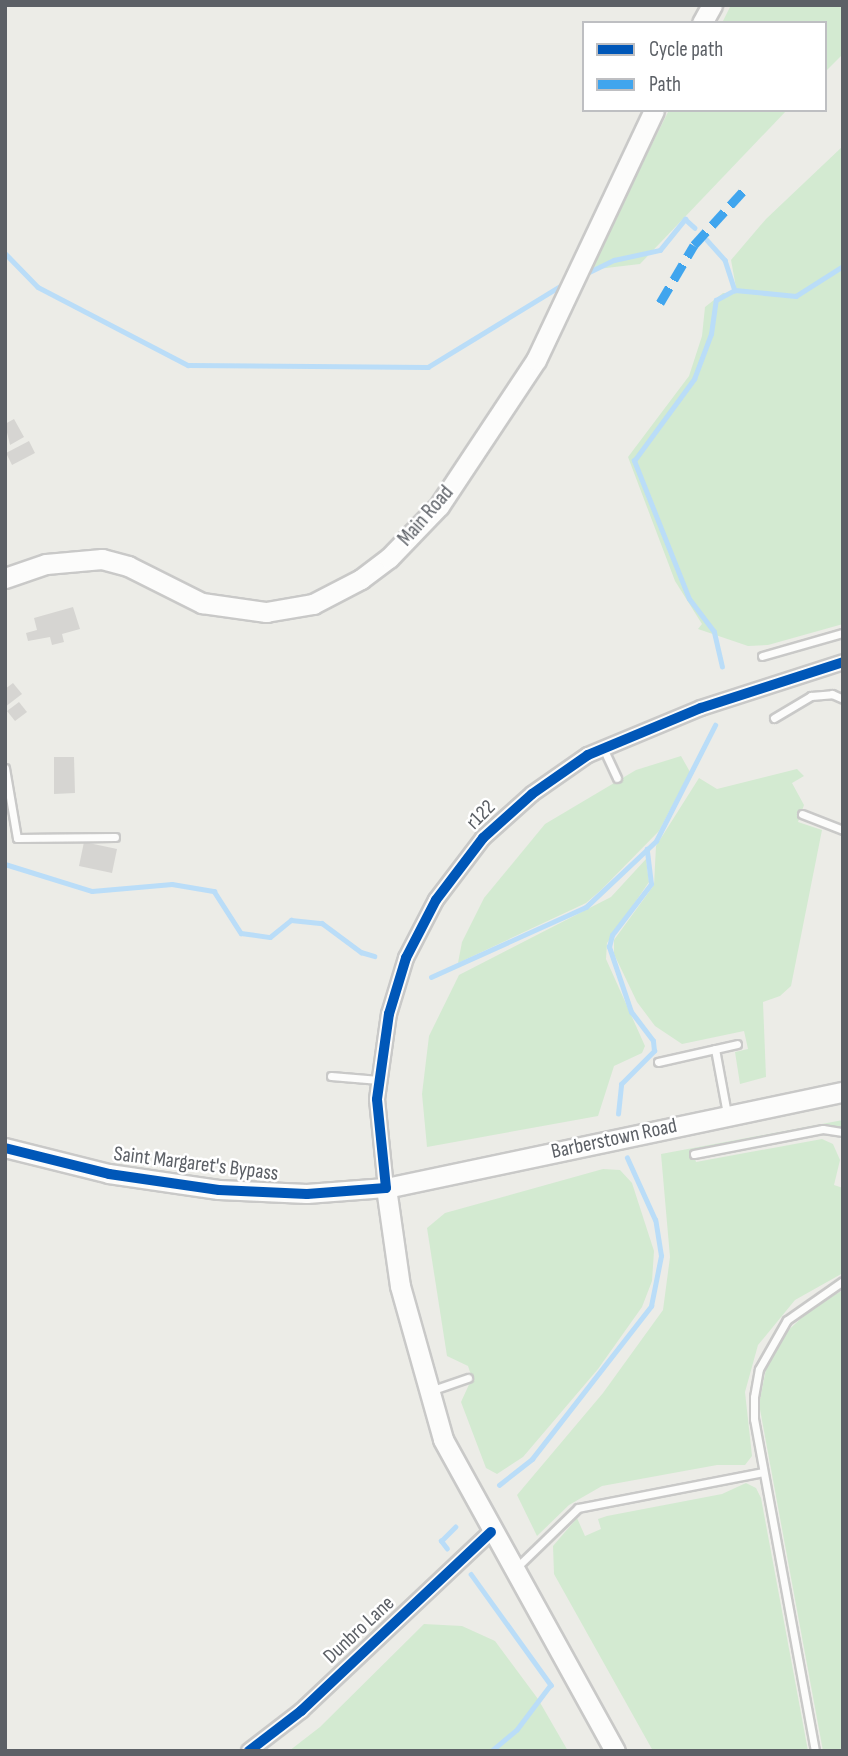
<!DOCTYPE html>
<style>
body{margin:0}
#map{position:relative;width:848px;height:1756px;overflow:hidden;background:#ecece7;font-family:"Sofia Sans Condensed",sans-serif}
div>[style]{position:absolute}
.green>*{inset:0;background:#d3ead1}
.stream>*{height:4.5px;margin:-2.25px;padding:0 2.25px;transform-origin:2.25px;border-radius:2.25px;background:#baddf8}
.building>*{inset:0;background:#d6d5d2}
.roads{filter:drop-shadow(2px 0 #c9c9c8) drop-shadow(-2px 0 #c9c9c8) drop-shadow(0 2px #c9c9c8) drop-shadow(0 -2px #c9c9c8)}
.service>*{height:7px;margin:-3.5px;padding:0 3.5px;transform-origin:3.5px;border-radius:3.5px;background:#fcfcfb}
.minor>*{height:14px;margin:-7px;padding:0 7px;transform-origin:7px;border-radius:7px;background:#fcfcfb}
.tertiary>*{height:18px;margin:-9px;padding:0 9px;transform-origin:9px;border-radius:9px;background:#fcfcfb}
.secondary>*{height:19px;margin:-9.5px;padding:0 9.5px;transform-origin:9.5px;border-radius:9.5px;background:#fcfcfb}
.quiet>*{height:9px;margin-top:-4.5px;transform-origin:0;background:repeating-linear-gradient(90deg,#40a5ee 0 18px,transparent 0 27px)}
.cycleway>*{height:10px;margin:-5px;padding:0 5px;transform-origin:5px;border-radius:5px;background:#0057b8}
span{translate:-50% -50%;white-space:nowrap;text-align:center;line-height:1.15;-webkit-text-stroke:5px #fff;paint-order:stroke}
.street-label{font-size:21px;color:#5c6066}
.frame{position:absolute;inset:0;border:7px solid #5c6066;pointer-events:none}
.legend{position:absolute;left:582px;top:21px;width:245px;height:91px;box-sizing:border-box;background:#fff;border:2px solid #bebfc2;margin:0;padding:9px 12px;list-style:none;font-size:21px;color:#5c6066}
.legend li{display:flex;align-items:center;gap:14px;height:35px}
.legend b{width:35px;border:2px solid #bebfc2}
</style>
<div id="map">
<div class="green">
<div style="clip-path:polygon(731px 5px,843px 5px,843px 54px,825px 72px,825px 23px,722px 23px)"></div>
<div style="clip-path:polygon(669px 110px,787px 110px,640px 264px,589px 270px)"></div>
<div style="clip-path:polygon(843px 146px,843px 624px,768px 645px,748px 646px,698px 629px,702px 624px,675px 581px,628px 457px,689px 376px,702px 336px,705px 307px,723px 293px,737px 293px,731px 260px,766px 219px)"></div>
<div style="clip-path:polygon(681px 756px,690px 772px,659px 831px,601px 890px,586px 903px,458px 963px,462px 942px,484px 898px,545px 824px,636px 770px)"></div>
<div style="clip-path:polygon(797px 769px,804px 776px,792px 783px,804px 805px,798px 822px,822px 830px,791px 986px,780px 996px,763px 1002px,766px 1077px,740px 1084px,735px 1052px,748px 1049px,744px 1031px,682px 1044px,655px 1026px,637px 1002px,614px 954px,614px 940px,654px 885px,656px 846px,699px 778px,717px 789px)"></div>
<div style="clip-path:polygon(646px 859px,649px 882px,607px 943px,606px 959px,645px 1046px,642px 1053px,614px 1066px,598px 1116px,427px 1147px,422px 1094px,429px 1036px,459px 975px,611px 897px)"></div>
<div style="clip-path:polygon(843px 1120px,843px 1127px,693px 1152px,696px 1162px,822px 1139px,833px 1144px,840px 1160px,834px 1185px,843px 1188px,843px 1273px,795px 1300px,758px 1345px,745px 1392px,752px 1456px,745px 1465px,717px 1465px,602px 1486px,569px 1505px,537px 1536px,517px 1495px,603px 1393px,663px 1310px,670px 1257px,661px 1154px)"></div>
<div style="clip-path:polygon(603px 1169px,620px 1170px,632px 1183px,654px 1251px,652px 1281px,642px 1307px,598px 1369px,523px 1457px,497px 1474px,486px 1468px,461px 1402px,472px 1378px,468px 1366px,447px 1356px,427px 1228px,445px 1213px)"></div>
<div style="clip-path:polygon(843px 1290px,843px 1751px,823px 1751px,759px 1404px,768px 1359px,779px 1339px,812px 1308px)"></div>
<div style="clip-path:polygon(746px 1483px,756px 1488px,761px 1498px,808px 1751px,653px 1751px,554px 1574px,553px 1546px,577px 1518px,585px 1536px,601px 1529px,598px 1519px,607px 1516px,722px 1494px)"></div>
<div style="clip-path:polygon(424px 1624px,462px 1626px,495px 1641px,538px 1699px,568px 1751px,289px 1751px,320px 1727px)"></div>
</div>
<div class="stream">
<div style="left:707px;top:240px;width:27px;rotate:48deg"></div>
<div style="left:725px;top:260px;width:32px;rotate:72deg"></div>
<div style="left:5px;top:253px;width:47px;rotate:45.9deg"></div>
<div style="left:38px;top:287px;width:169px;rotate:27.5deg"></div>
<div style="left:188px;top:365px;width:240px;rotate:0.5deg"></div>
<div style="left:428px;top:367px;width:161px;rotate:-31.5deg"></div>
<div style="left:585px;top:274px;width:32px;rotate:-26deg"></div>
<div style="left:614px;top:260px;width:47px;rotate:-12.3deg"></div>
<div style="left:660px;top:250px;width:40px;rotate:-51deg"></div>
<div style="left:685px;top:219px;width:13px;rotate:42deg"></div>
<div style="left:722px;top:667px;width:36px;rotate:-103deg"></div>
<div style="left:714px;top:632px;width:41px;rotate:-127.1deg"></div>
<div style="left:689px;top:599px;width:149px;rotate:-111.7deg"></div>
<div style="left:634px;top:461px;width:102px;rotate:-53.8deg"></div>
<div style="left:694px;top:379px;width:48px;rotate:-69.3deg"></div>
<div style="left:711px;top:334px;width:34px;rotate:-82deg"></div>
<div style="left:716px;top:300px;width:21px;rotate:-28deg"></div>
<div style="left:735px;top:290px;width:61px;rotate:5.6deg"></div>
<div style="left:796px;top:296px;width:56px;rotate:-32.6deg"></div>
<div style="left:5px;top:864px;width:91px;rotate:17.2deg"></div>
<div style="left:92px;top:891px;width:80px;rotate:-5deg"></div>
<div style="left:172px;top:884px;width:43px;rotate:9.5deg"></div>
<div style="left:214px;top:891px;width:50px;rotate:57.3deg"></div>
<div style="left:241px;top:933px;width:29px;rotate:8deg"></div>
<div style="left:270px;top:937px;width:27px;rotate:-39deg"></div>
<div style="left:291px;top:920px;width:31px;rotate:6deg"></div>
<div style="left:322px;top:923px;width:49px;rotate:36.6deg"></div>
<div style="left:361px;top:952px;width:14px;rotate:17deg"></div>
<div style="left:431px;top:977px;width:170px;rotate:-24.3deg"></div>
<div style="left:586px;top:907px;width:96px;rotate:-43.3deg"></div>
<div style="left:656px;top:841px;width:130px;rotate:-63deg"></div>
<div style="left:618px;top:1114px;width:30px;rotate:-84deg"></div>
<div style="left:621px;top:1084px;width:47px;rotate:-45deg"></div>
<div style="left:654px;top:1051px;width:10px;rotate:-96deg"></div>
<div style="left:653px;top:1041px;width:36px;rotate:-127deg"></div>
<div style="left:631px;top:1012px;width:69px;rotate:-108.7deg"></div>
<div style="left:609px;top:947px;width:12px;rotate:-76deg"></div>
<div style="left:612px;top:935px;width:64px;rotate:-52.6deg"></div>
<div style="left:651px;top:884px;width:35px;rotate:-97deg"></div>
<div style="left:499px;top:1485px;width:42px;rotate:-38.2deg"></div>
<div style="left:532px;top:1459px;width:194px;rotate:-52.1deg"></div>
<div style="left:651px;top:1306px;width:51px;rotate:-78.7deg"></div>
<div style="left:661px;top:1256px;width:36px;rotate:-99deg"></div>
<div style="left:655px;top:1220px;width:68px;rotate:-114.3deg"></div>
<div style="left:447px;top:1549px;width:10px;rotate:-127deg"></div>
<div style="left:441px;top:1541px;width:20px;rotate:-45deg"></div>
<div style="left:471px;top:1574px;width:137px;rotate:54.2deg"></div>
<div style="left:551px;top:1685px;width:56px;rotate:127.1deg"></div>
<div style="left:517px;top:1730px;width:33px;rotate:140deg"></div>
</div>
<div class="building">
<div style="clip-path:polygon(14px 419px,24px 437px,10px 445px,5px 424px)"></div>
<div style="clip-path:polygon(29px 441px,35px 453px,12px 465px,6px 453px)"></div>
<div style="clip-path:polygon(73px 607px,80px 629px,62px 634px,64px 642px,52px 645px,50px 637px,28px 641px,26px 633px,37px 630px,34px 618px)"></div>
<div style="clip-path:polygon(13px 683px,22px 694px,5px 707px,5px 689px)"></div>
<div style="clip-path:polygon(19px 702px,27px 712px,15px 721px,7px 711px)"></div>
<div style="clip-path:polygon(54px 757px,74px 757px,75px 793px,54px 794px)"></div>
<div style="clip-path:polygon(84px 842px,117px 849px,112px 873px,79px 866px)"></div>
</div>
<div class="roads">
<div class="service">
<div style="left:762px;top:656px;width:84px;rotate:-15.9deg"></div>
<div style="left:774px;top:718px;width:43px;rotate:-30.7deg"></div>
<div style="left:811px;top:696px;width:21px;rotate:-5deg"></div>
<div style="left:832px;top:694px;width:12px;rotate:24deg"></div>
<div style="left:603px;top:748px;width:33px;rotate:65deg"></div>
<div style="left:5px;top:768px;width:71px;rotate:80.3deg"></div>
<div style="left:17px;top:838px;width:98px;rotate:-0.6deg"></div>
<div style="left:802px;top:814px;width:44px;rotate:21.3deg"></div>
<div style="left:715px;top:1049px;width:66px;rotate:79.5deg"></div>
<div style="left:658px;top:1062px;width:81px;rotate:-12.8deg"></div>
<div style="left:331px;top:1076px;width:48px;rotate:4.8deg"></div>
<div style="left:694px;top:1154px;width:131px;rotate:-11deg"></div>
<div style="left:823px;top:1129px;width:20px;rotate:9deg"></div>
<div style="left:433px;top:1390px;width:37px;rotate:-19deg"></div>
<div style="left:516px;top:1568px;width:86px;rotate:-44.1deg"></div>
<div style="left:578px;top:1508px;width:188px;rotate:-11deg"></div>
<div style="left:815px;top:1751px;width:338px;rotate:-100.4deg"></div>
<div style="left:754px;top:1419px;width:22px;rotate:-90deg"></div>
<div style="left:754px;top:1397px;width:28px;rotate:-80deg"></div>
<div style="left:759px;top:1369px;width:56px;rotate:-60.3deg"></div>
<div style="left:787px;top:1320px;width:68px;rotate:-34.9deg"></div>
</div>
<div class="minor">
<div style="left:386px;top:1188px;width:89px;rotate:-95.8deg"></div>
<div style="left:377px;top:1099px;width:86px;rotate:-82deg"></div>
<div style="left:389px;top:1014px;width:59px;rotate:-73.1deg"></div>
<div style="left:406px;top:958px;width:65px;rotate:-62.7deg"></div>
<div style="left:436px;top:900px;width:78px;rotate:-52.8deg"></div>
<div style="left:483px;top:838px;width:66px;rotate:-41.9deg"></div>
<div style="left:532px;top:794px;width:68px;rotate:-34.9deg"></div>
<div style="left:588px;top:755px;width:122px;rotate:-22.6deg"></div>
<div style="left:701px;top:708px;width:149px;rotate:-17.9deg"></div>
<div style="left:249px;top:1751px;width:66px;rotate:-37.6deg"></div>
<div style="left:301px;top:1711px;width:261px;rotate:-43.3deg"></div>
</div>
<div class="tertiary">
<div style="left:5px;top:1148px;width:107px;rotate:14deg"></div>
<div style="left:109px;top:1174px;width:111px;rotate:8.3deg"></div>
<div style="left:219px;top:1190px;width:88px;rotate:2.6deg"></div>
<div style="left:307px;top:1194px;width:79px;rotate:-4.3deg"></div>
</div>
<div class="secondary">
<div style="left:702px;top:23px;width:21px;rotate:-61deg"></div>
<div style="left:5px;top:578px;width:43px;rotate:-18.9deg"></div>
<div style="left:46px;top:564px;width:56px;rotate:-5.1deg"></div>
<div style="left:102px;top:559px;width:27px;rotate:15deg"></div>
<div style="left:128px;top:566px;width:83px;rotate:26.6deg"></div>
<div style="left:202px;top:603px;width:65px;rotate:8deg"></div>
<div style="left:266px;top:612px;width:48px;rotate:-9.7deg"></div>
<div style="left:313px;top:604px;width:54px;rotate:-27.5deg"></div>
<div style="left:361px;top:579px;width:35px;rotate:-37deg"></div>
<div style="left:389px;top:558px;width:72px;rotate:-46.1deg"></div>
<div style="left:439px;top:506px;width:175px;rotate:-56.4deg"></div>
<div style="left:536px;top:360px;width:276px;rotate:-64.7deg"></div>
<div style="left:615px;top:1751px;width:356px;rotate:-118.9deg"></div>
<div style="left:443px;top:1439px;width:159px;rotate:-105.7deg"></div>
<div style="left:400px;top:1286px;width:99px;rotate:-98.1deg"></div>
<div style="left:386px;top:1188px;width:467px;rotate:-11.9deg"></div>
</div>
</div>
<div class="quiet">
<div style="left:660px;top:303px;width:67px;rotate:-59.6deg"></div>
<div style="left:694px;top:245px;width:74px;rotate:-47.7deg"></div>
</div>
<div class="cycleway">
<div style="left:5px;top:1148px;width:107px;rotate:14deg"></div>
<div style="left:109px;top:1174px;width:111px;rotate:8.3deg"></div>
<div style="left:219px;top:1190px;width:88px;rotate:2.6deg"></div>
<div style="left:307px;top:1194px;width:79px;rotate:-4.3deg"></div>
<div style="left:386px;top:1188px;width:89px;rotate:-95.8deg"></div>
<div style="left:377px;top:1099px;width:86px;rotate:-82deg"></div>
<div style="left:389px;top:1014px;width:59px;rotate:-73.1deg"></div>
<div style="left:406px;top:958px;width:65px;rotate:-62.7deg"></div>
<div style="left:436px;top:900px;width:78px;rotate:-52.8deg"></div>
<div style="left:483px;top:838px;width:66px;rotate:-41.9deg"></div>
<div style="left:532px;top:794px;width:68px;rotate:-34.9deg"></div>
<div style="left:588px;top:755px;width:122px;rotate:-22.6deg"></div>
<div style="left:701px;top:708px;width:149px;rotate:-17.9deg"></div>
<div style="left:249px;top:1751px;width:66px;rotate:-37.6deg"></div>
<div style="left:301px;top:1711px;width:261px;rotate:-43.3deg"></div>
</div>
<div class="street-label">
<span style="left:426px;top:516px;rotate:-49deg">Main Road</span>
<span style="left:481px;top:815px;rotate:-45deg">r122</span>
<span style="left:614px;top:1139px;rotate:-12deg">Barberstown Road</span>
<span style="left:196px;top:1164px;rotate:7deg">Saint Margaret's Bypass</span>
<span style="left:359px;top:1630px;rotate:-43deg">Dunbro Lane</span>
</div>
<div class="frame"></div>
<ul class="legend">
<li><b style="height:9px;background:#0057b8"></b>Cycle path</li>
<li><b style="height:9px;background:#40a5ee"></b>Path</li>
</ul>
</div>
